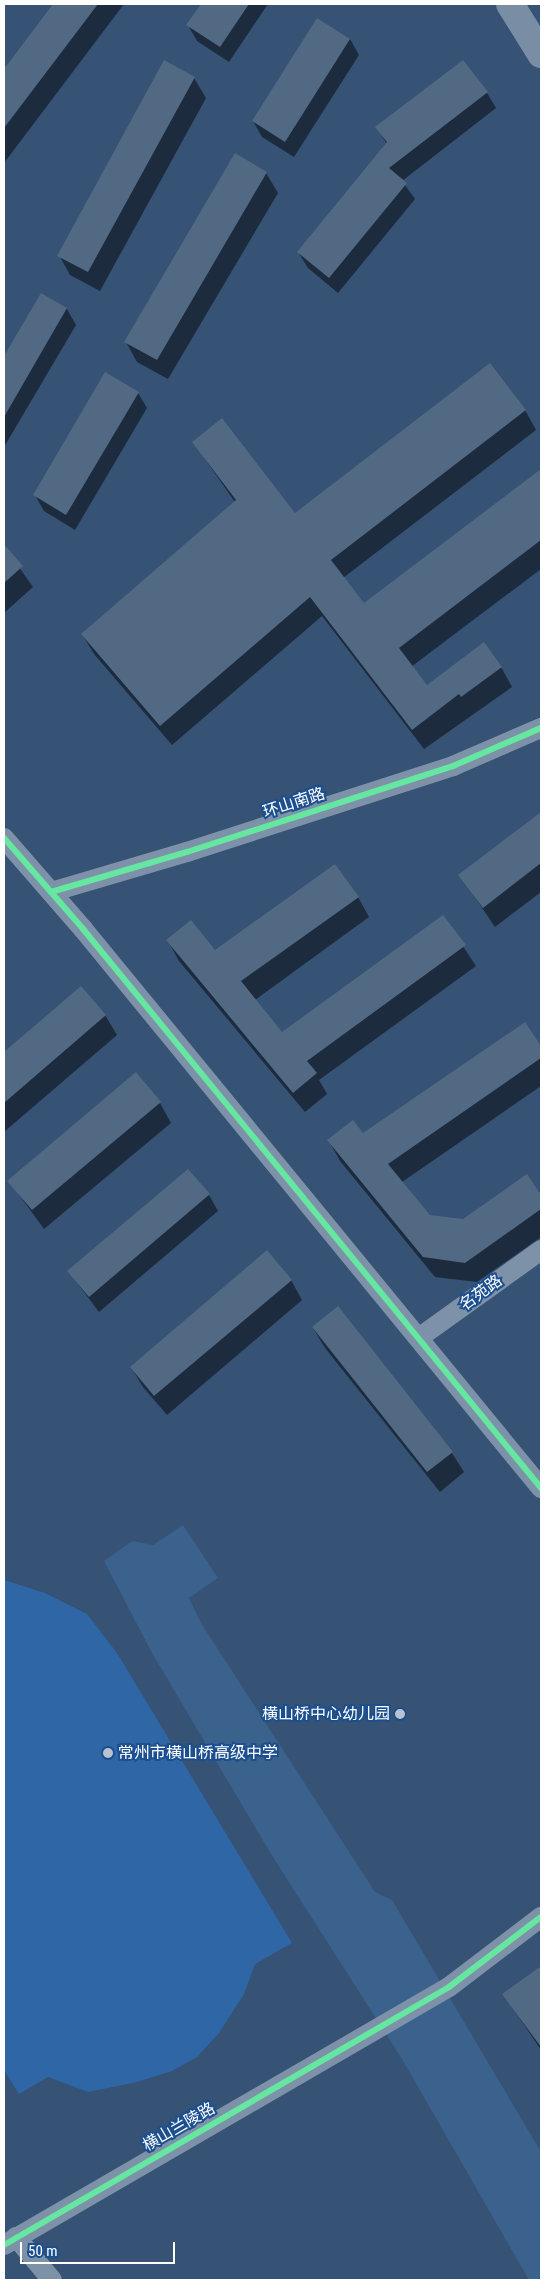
<!DOCTYPE html>
<meta charset="utf-8">
<style>
body{margin:0}
#map{position:relative;width:545px;height:2284px;overflow:hidden;background:#365274;font-family:"Roboto Condensed","Noto Sans SC",sans-serif}
div>[style]{position:absolute}
.green>*{inset:0;background:#2f66a5}
.water>*{inset:0;background:#3b618d}
.shadow>*{inset:0;background:#0007}
.building>*{inset:0;background:#526984}
.street>*{height:20px;margin:-10px;padding:0 10px;transform-origin:10px;border-radius:10px;background:#7d92a8}
.secondary>*{height:28px;margin:-14px;padding:0 14px;transform-origin:14px;border-radius:14px;background:#798da4}
.cycleway>*{height:6px;margin:-3px;padding:0 3px;transform-origin:3px;border-radius:3px;background:#66e7a1}
.dots>*{width:14px;height:14px;translate:-50% -50%;box-sizing:border-box;border:2px solid #1b4f8f;border-radius:50%}
span{translate:-50% -50%;white-space:nowrap;text-align:center;line-height:1.15;-webkit-text-stroke:4px #1b4f8f;paint-order:stroke}
.street-label{font-size:16px;color:#fff}
.poi-label{font-size:16px;color:#fff}
.right{translate:-100% -50%;text-align:right}
.left{translate:0 -50%;text-align:left}
.frame{position:absolute;inset:0;border:5px solid #fff;pointer-events:none}
.scale{position:absolute;left:20px;top:2242px;width:155px;height:22px;box-sizing:border-box;border:2px solid #fff;border-top:0;padding-left:6px;font-size:15px;line-height:18px;white-space:nowrap;color:#fff;-webkit-text-stroke:4px #1b4f8f;paint-order:stroke}
</style>
<div id="map">
<div class="green">
<div style="clip-path:polygon(4px 1580px,45px 1593px,87px 1614px,117px 1653px,292px 1943px,255px 1964px,244px 1994px,219px 2033px,197px 2057px,172px 2071px,137px 2082px,88px 2092px,48px 2077px,19px 2094px,4px 2070px)"></div>
</div>
<div class="water">
<div style="clip-path:polygon(183px 1525px,218px 1578px,189px 1598px,201px 1623px,375px 1892px,392px 1900px,541px 2152px,541px 2280px,529px 2280px,402px 2059px,271px 1854px,152px 1653px,104px 1561px,132px 1541px,153px 1545px)"></div>
</div>
<div class="shadow">
<div style="clip-path:polygon(55px 4px,124px 4px,4px 163px,4px 71px)"></div>
<div style="clip-path:polygon(202px 4px,268px 4px,229px 62px,197px 41px,188px 25px)"></div>
<div style="clip-path:polygon(350px 39px,359px 55px,294px 157px,262px 137px,253px 121px)"></div>
<div style="clip-path:polygon(194px 78px,206px 98px,100px 291px,70px 275px,59px 255px)"></div>
<div style="clip-path:polygon(487px 93px,496px 108px,402px 181px,415px 199px,338px 293px,308px 268px,298px 252px,387px 144px,377px 128px)"></div>
<div style="clip-path:polygon(235px 155px,266px 173px,278px 193px,168px 379px,137px 362px,126px 342px)"></div>
<div style="clip-path:polygon(41px 295px,67px 309px,76px 325px,4px 447px,4px 358px)"></div>
<div style="clip-path:polygon(138px 393px,147px 408px,75px 530px,44px 511px,35px 495px)"></div>
<div style="clip-path:polygon(525px 410px,536px 430px,343px 578px,364px 604px,541px 471px,541px 569px,411px 667px,427px 687px,501px 667px,512px 687px,424px 749px,322px 616px,172px 745px,94px 654px,82px 634px,235px 502px,193px 442px,295px 514px)"></div>
<div style="clip-path:polygon(4px 546px,33px 587px,4px 613px)"></div>
<div style="clip-path:polygon(541px 813px,541px 892px,495px 927px,460px 875px)"></div>
<div style="clip-path:polygon(358px 897px,369px 917px,255px 1000px,282px 1033px,443px 916px,476px 966px,319px 1080px,327px 1094px,305px 1112px,179px 961px,168px 941px,215px 952px)"></div>
<div style="clip-path:polygon(81px 988px,105px 1015px,117px 1035px,4px 1132px,4px 1054px)"></div>
<div style="clip-path:polygon(524px 1023px,541px 1048px,541px 1086px,402px 1182px,430px 1216px,463px 1220px,527px 1176px,541px 1197px,541px 1237px,477px 1282px,435px 1277px,340px 1161px,329px 1141px,363px 1134px)"></div>
<div style="clip-path:polygon(160px 1103px,171px 1123px,44px 1229px,9px 1181px)"></div>
<div style="clip-path:polygon(209px 1195px,218px 1211px,99px 1312px,69px 1272px)"></div>
<div style="clip-path:polygon(291px 1280px,302px 1300px,167px 1415px,143px 1387px,131px 1367px)"></div>
<div style="clip-path:polygon(338px 1308px,452px 1453px,464px 1472px,440px 1492px,325px 1348px,313px 1328px)"></div>
<div style="clip-path:polygon(541px 1967px,541px 2050px,504px 1995px)"></div>
</div>
<div class="building">
<div style="clip-path:polygon(53px 4px,98px 4px,4px 128px,4px 69px)"></div>
<div style="clip-path:polygon(201px 4px,249px 4px,220px 47px,186px 25px)"></div>
<div style="clip-path:polygon(317px 18px,350px 39px,285px 142px,252px 121px)"></div>
<div style="clip-path:polygon(164px 60px,195px 77px,88px 272px,57px 256px)"></div>
<div style="clip-path:polygon(463px 60px,488px 92px,389px 168px,407px 183px,329px 278px,297px 252px,387px 142px,375px 127px)"></div>
<div style="clip-path:polygon(235px 153px,267px 172px,157px 360px,124px 342px)"></div>
<div style="clip-path:polygon(41px 293px,67px 308px,4px 417px,4px 356px)"></div>
<div style="clip-path:polygon(490px 363px,526px 410px,331px 560px,364px 603px,541px 469px,541px 540px,399px 648px,427px 685px,484px 642px,502px 667px,461px 697px,459px 694px,412px 730px,310px 597px,160px 726px,81px 634px,236px 500px,192px 442px,222px 418px,295px 513px)"></div>
<div style="clip-path:polygon(105px 372px,139px 392px,66px 515px,33px 495px)"></div>
<div style="clip-path:polygon(4px 544px,23px 566px,4px 583px)"></div>
<div style="clip-path:polygon(541px 812px,541px 863px,483px 908px,458px 875px)"></div>
<div style="clip-path:polygon(335px 864px,359px 897px,241px 981px,282px 1032px,443px 915px,466px 945px,307px 1061px,317px 1073px,293px 1093px,166px 940px,191px 920px,215px 950px)"></div>
<div style="clip-path:polygon(81px 986px,106px 1015px,4px 1103px,4px 1052px)"></div>
<div style="clip-path:polygon(525px 1022px,541px 1046px,541px 1058px,388px 1164px,430px 1215px,463px 1219px,527px 1174px,541px 1195px,541px 1209px,465px 1263px,423px 1257px,327px 1140px,353px 1120px,363px 1133px)"></div>
<div style="clip-path:polygon(136px 1072px,161px 1102px,32px 1210px,7px 1181px)"></div>
<div style="clip-path:polygon(188px 1169px,210px 1194px,89px 1297px,67px 1271px)"></div>
<div style="clip-path:polygon(267px 1250px,292px 1280px,154px 1396px,130px 1367px)"></div>
<div style="clip-path:polygon(338px 1306px,453px 1452px,427px 1472px,312px 1327px)"></div>
<div style="clip-path:polygon(541px 1966px,541px 2047px,502px 1994px)"></div>
</div>
<div class="street">
<div style="left:4px;top:838px;width:121px;rotate:49deg"></div>
<div style="left:83px;top:929px;width:723px;rotate:50.67deg"></div>
<div style="left:51px;top:892px;width:142px;rotate:-16.4deg"></div>
<div style="left:187px;top:852px;width:280px;rotate:-17.9deg"></div>
<div style="left:453px;top:766px;width:96px;rotate:-23.4deg"></div>
<div style="left:420px;top:1337px;width:149px;rotate:-35.7deg"></div>
<div style="left:16px;top:2237px;width:56px;rotate:50.1deg"></div>
<div style="left:4px;top:2245px;width:514px;rotate:-30.1deg"></div>
<div style="left:449px;top:1987px;width:116px;rotate:-37.3deg"></div>
</div>
<div class="secondary">
<div style="left:510px;top:4px;width:59px;rotate:58.2deg"></div>
</div>
<div class="cycleway">
<div style="left:4px;top:838px;width:121px;rotate:49deg"></div>
<div style="left:83px;top:929px;width:723px;rotate:50.67deg"></div>
<div style="left:51px;top:892px;width:142px;rotate:-16.4deg"></div>
<div style="left:187px;top:852px;width:280px;rotate:-17.9deg"></div>
<div style="left:453px;top:766px;width:96px;rotate:-23.4deg"></div>
<div style="left:4px;top:2245px;width:514px;rotate:-30.1deg"></div>
<div style="left:449px;top:1987px;width:116px;rotate:-37.3deg"></div>
</div>
<div class="dots">
<div style="left:400px;top:1714px;background:#b9c2ce"></div>
<div style="left:108px;top:1753px;background:#b9c2ce"></div>
</div>
<div class="street-label">
<span style="left:294px;top:803px;rotate:-18deg">环山南路</span>
<span style="left:481px;top:1293px;rotate:-36deg">名苑路</span>
<span style="left:179px;top:2127px;rotate:-30deg">横山兰陵路</span>
</div>
<div class="poi-label">
<span class="right" style="left:390px;top:1714px">横山桥中心幼儿园</span>
<span class="left" style="left:118px;top:1753px">常州市横山桥高级中学</span>
</div>
<div class="frame"></div>
<div class="scale">50 m</div>
</div>
